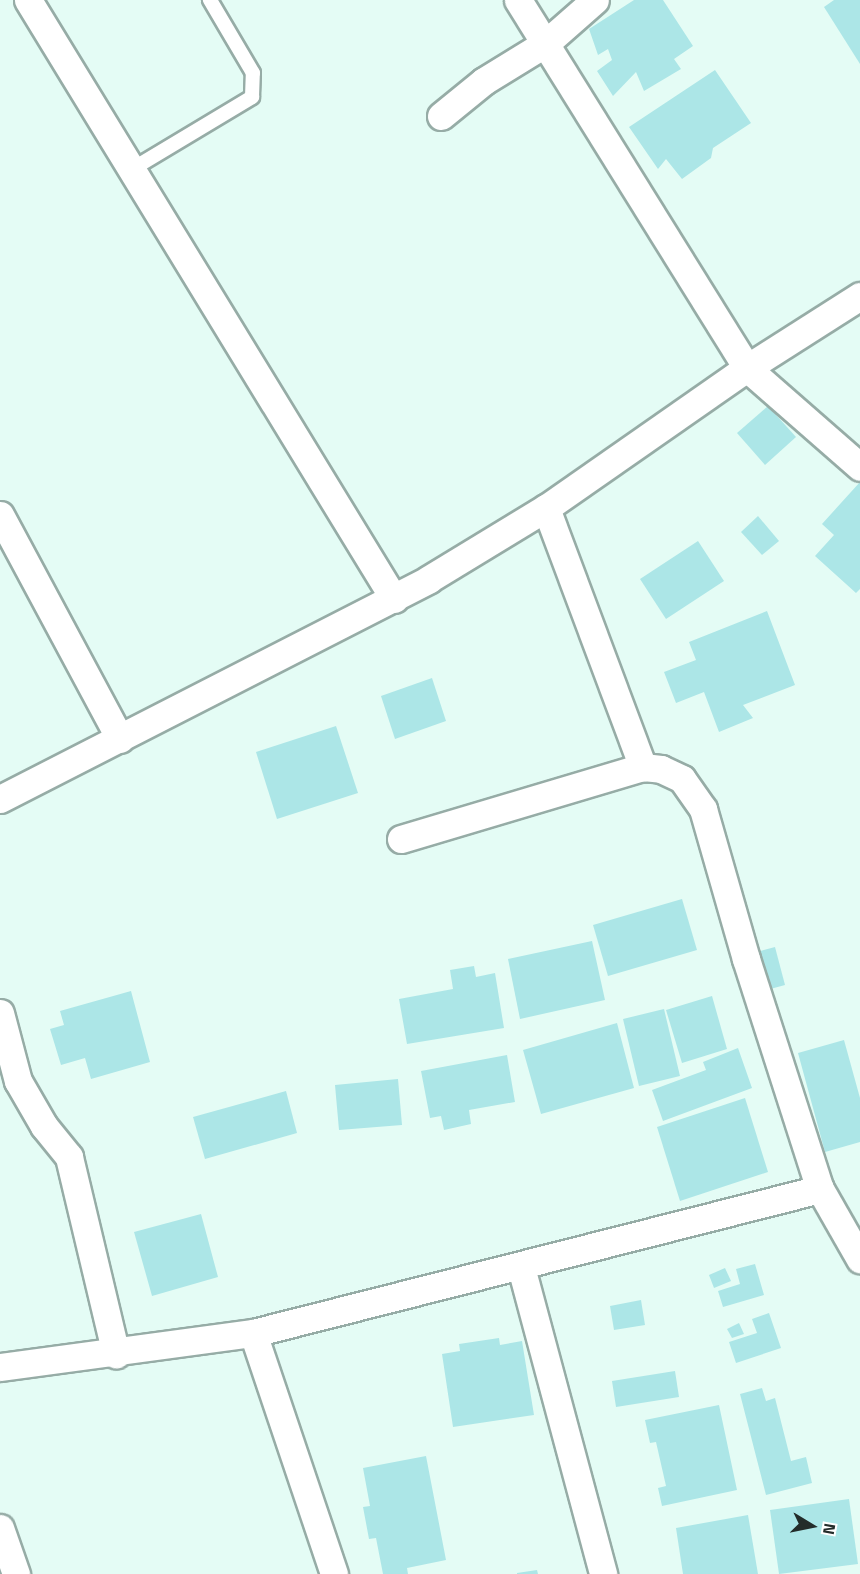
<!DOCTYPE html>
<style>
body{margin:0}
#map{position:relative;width:860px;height:1574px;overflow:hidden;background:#e4fcf5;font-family:"Titillium Web",sans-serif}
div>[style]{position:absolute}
.building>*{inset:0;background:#ace6e7}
.roads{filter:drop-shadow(2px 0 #96aca6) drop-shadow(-2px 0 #96aca6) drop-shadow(0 2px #96aca6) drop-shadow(0 -2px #96aca6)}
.lane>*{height:14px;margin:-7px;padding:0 7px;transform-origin:7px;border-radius:7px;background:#fff}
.street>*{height:27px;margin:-13.5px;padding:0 13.5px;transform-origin:13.5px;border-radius:13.5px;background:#fff}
span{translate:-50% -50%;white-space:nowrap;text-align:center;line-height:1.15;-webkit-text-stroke:4.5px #fff;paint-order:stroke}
.north{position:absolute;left:782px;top:1496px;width:60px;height:60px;-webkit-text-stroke:4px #fff;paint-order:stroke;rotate:100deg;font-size:16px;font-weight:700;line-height:24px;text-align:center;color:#232c2a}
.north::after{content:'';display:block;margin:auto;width:21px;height:27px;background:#232c2a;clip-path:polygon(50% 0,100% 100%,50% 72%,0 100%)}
</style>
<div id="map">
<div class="building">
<div style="clip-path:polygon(634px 0,663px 0,693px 46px,674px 59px,681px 69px,644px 91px,636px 72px,613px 96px,597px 71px,612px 60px,608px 49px,598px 55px,589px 29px)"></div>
<div style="clip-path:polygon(834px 0,860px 0,860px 64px,824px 7px)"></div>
<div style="clip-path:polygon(715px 70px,751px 123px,713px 148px,711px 158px,682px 179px,666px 159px,658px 169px,629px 127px)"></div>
<div style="clip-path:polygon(768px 406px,796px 437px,765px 465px,737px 433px)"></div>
<div style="clip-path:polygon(860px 482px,860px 589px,856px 593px,815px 556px,834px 535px,822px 524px)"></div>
<div style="clip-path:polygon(758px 516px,779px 541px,762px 555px,741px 532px)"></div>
<div style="clip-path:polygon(698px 541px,724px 581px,666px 619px,640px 579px)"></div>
<div style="clip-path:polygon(767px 611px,795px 685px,743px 705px,753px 718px,719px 732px,704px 692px,676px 703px,664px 672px,696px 660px,689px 642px)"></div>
<div style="clip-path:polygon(432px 678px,446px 721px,395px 739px,381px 696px)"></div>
<div style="clip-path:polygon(336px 726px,358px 793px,277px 819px,256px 752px)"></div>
<div style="clip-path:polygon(682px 899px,697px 950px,608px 976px,593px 925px)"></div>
<div style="clip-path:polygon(592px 941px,605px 1000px,520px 1019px,508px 959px)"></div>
<div style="clip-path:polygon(775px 947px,785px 985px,763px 991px,753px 953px)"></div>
<div style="clip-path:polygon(474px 966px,476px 977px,495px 973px,504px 1028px,407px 1044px,399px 999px,453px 989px,450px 970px)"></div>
<div style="clip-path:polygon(131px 991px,150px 1062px,91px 1079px,85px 1058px,61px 1065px,50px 1029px,64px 1025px,60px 1011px)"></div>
<div style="clip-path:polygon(712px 996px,727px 1049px,682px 1063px,666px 1010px)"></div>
<div style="clip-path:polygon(664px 1009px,680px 1076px,639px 1086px,623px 1019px)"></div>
<div style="clip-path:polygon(617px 1023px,634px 1088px,541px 1114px,523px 1050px)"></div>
<div style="clip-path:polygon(844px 1040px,860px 1098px,860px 1142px,825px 1152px,798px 1053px)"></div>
<div style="clip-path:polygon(738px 1048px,752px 1088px,663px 1121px,652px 1090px,706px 1070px,703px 1062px)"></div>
<div style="clip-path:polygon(507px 1055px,515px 1102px,469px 1110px,471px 1124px,444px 1130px,441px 1116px,430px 1118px,421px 1071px)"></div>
<div style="clip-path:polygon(398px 1079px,402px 1125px,339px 1130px,335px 1085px)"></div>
<div style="clip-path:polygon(286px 1091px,297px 1133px,205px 1159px,193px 1117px)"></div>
<div style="clip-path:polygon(745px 1098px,768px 1172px,680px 1201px,657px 1127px)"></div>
<div style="clip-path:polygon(201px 1214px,218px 1277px,152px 1296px,134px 1232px)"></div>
<div style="clip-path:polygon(755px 1264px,764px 1295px,723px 1307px,718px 1291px,740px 1284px,736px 1269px)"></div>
<div style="clip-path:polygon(725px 1268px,731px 1281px,714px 1288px,709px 1275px)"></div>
<div style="clip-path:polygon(641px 1300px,645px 1325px,614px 1330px,610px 1306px)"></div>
<div style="clip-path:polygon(769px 1313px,781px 1348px,736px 1363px,729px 1342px,757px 1333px,752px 1319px)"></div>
<div style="clip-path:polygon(739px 1323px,744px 1334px,732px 1338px,727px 1329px)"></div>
<div style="clip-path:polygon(499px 1338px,500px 1345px,522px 1341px,534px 1415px,453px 1427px,442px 1354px,460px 1351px,459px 1344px)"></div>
<div style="clip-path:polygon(675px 1371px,679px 1397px,616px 1407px,612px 1381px)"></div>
<div style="clip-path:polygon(762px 1388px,766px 1401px,775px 1398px,791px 1461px,806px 1457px,812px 1483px,766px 1495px,740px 1394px)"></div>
<div style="clip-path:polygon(719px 1405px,737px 1490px,662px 1506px,658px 1488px,666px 1486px,656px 1442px,650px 1443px,645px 1420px)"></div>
<div style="clip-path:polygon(426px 1456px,446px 1560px,407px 1568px,408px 1574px,383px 1574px,376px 1538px,369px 1539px,363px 1507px,370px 1506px,363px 1468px)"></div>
<div style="clip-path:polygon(849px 1499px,858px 1564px,779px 1574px,770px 1510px)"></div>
<div style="clip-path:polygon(748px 1515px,758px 1574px,683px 1574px,676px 1528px)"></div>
<div style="clip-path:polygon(537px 1570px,538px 1574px,517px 1574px,517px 1573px)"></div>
</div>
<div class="roads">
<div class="lane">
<div style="left:134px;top:168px;width:138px;rotate:-31deg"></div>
<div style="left:252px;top:97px;width:24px;rotate:-88deg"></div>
<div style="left:253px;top:73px;width:85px;rotate:-120.5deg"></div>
</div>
<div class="street">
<div style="left:28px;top:0;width:702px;rotate:58.57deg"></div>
<div style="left:518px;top:0;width:433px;rotate:58.1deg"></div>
<div style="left:747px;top:368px;width:150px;rotate:41.2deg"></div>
<div style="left:441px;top:116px;width:55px;rotate:-39.1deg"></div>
<div style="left:484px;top:81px;width:73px;rotate:-31.5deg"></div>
<div style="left:546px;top:43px;width:65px;rotate:-41.3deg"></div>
<div style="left:546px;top:508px;width:277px;rotate:69.5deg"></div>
<div style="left:0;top:515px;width:254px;rotate:61.8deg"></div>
<div style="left:0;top:799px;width:482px;rotate:-27.1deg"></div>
<div style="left:429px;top:579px;width:137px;rotate:-31.3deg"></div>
<div style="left:546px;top:508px;width:245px;rotate:-34.9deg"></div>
<div style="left:747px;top:368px;width:134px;rotate:-32.5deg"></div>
<div style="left:401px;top:839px;width:252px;rotate:-16.6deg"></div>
<div style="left:643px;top:767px;width:18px;rotate:6deg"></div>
<div style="left:661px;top:769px;width:23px;rotate:25deg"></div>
<div style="left:682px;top:779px;width:37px;rotate:55deg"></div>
<div style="left:703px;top:809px;width:156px;rotate:74deg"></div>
<div style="left:746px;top:959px;width:242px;rotate:72.2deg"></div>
<div style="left:820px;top:1189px;width:81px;rotate:60.3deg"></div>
<div style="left:0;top:1013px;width:70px;rotate:75.2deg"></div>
<div style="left:18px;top:1081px;width:52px;rotate:60deg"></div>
<div style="left:44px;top:1126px;width:40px;rotate:51deg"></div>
<div style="left:69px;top:1157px;width:203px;rotate:76.6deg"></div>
<div style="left:521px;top:1267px;width:318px;rotate:75deg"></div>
<div style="left:253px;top:1333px;width:254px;rotate:71.4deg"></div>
<div style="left:0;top:1367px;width:255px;rotate:-7.7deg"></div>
<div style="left:253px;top:1333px;width:585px;rotate:-14.25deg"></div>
<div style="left:0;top:1528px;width:49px;rotate:70.8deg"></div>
</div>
</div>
<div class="north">N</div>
</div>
